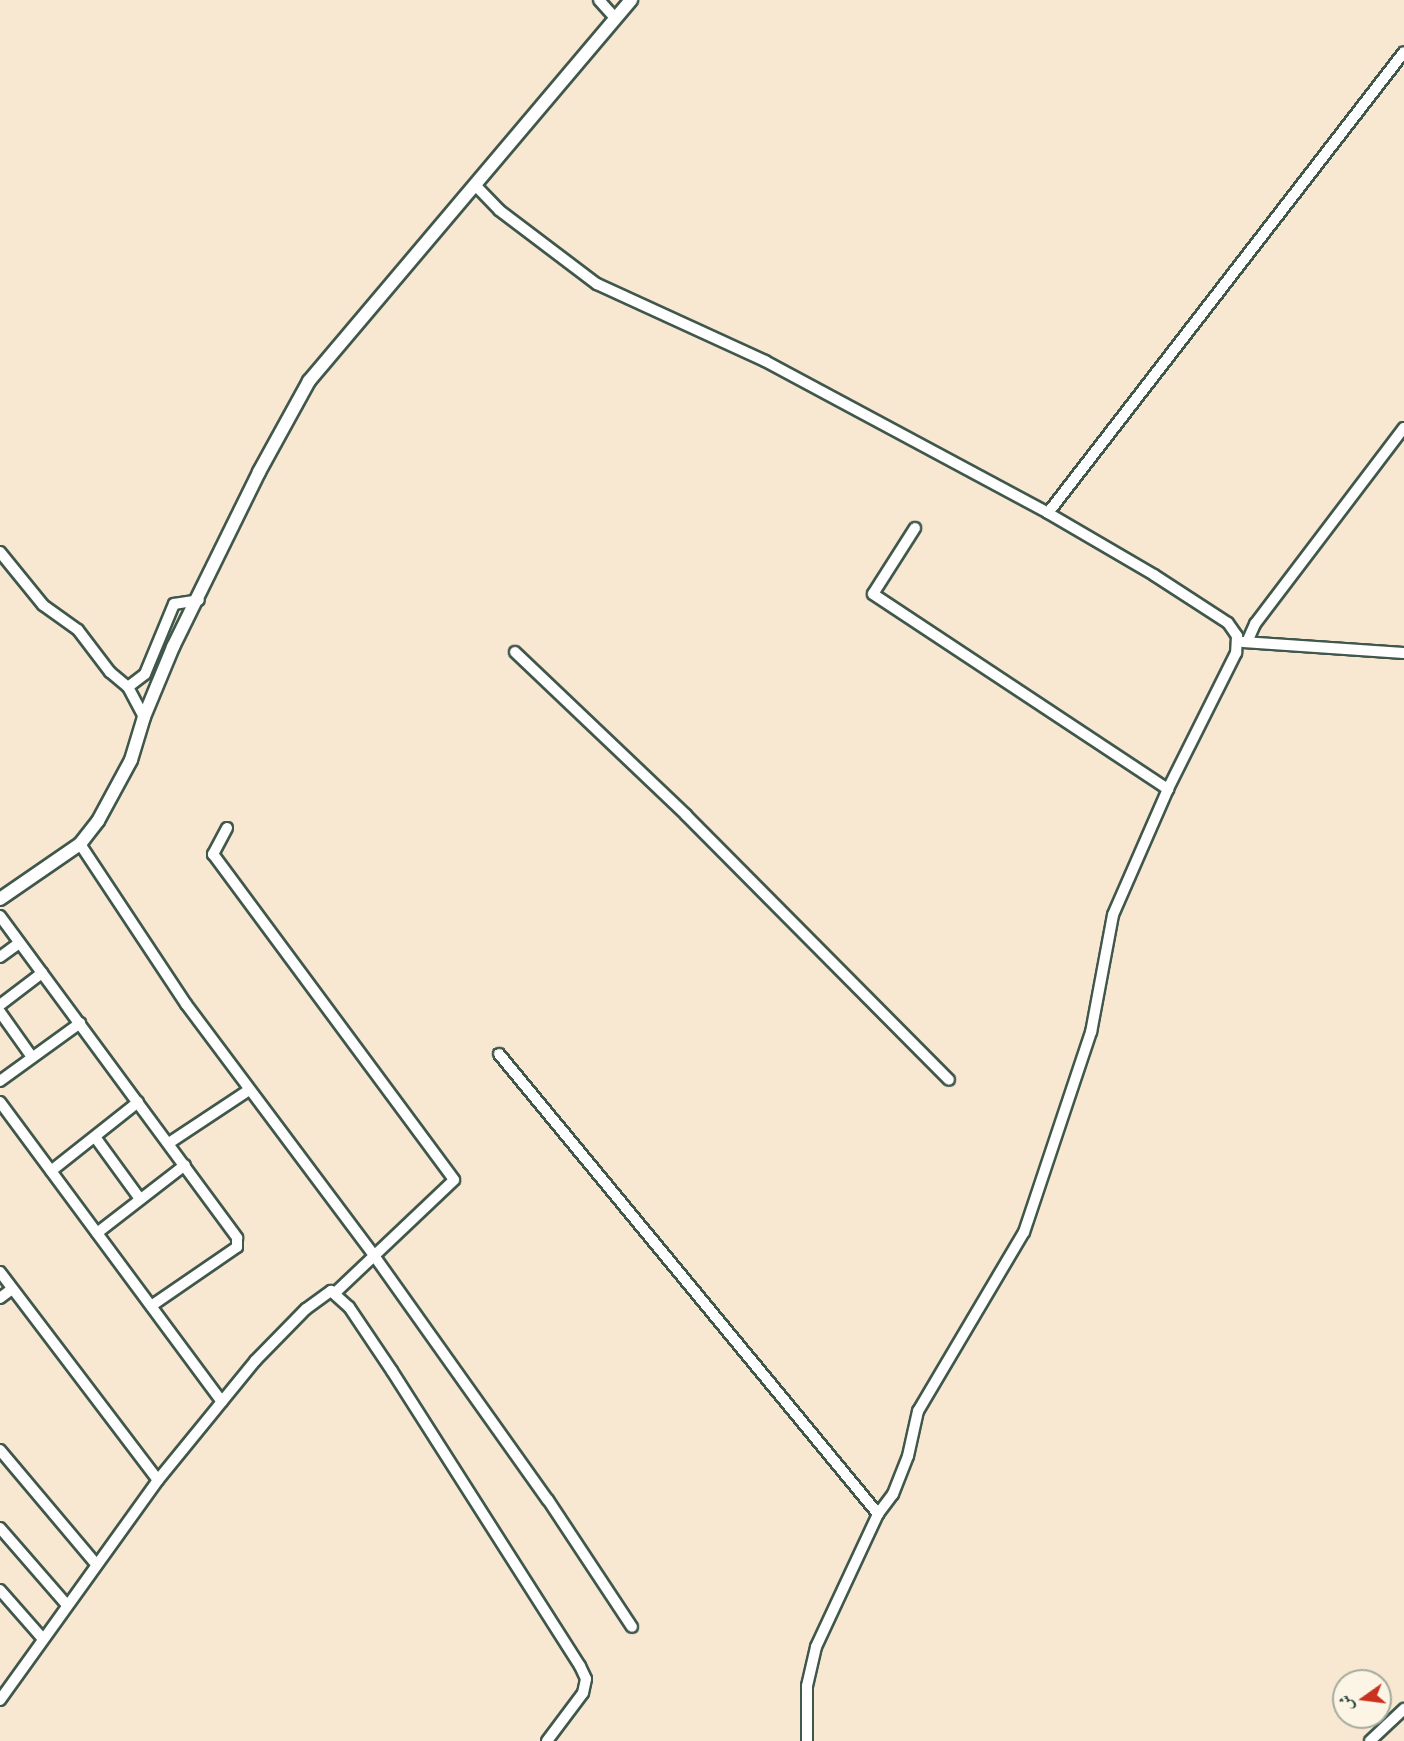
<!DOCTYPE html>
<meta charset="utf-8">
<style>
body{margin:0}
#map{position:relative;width:1404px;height:1741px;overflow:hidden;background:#f8e8d2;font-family:Alegreya,Amiri,serif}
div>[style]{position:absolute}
.roads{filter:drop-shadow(2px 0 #40574c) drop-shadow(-2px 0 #40574c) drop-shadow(0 2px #40574c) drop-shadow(0 -2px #40574c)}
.minor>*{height:10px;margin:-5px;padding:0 5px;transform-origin:5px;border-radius:5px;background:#fff}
.tertiary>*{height:12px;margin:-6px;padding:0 6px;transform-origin:6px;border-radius:6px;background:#fff}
span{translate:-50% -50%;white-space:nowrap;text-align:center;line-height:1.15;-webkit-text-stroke:4.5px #fcf5e5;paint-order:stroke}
.north{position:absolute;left:1332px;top:1669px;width:60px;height:60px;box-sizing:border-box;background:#fcf5e5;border:2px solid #a4ab9e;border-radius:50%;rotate:256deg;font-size:16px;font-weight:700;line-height:24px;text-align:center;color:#1f3d34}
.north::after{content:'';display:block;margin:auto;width:21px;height:27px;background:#c8321e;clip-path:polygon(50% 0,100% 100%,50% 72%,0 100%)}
</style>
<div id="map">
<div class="roads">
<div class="minor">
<div style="left:599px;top:0;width:24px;rotate:48deg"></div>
<div style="left:477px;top:187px;width:32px;rotate:46deg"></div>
<div style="left:499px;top:210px;width:123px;rotate:37.1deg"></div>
<div style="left:597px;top:284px;width:185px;rotate:24.6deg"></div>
<div style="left:765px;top:361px;width:321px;rotate:28.2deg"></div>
<div style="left:1048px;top:513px;width:123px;rotate:30.3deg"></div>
<div style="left:1154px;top:575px;width:88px;rotate:33deg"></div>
<div style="left:1228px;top:623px;width:16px;rotate:55deg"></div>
<div style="left:1237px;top:636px;width:17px;rotate:93deg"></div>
<div style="left:1236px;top:653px;width:152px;rotate:116.6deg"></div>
<div style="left:1168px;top:789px;width:137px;rotate:113.6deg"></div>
<div style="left:1113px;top:915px;width:119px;rotate:100.6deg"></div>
<div style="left:1091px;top:1032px;width:211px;rotate:108.5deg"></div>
<div style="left:1024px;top:1232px;width:208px;rotate:120.6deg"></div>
<div style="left:918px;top:1411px;width:46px;rotate:102.5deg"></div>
<div style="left:908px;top:1456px;width:41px;rotate:111.5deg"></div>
<div style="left:893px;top:1494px;width:25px;rotate:127deg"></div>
<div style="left:878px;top:1514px;width:147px;rotate:115deg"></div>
<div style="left:816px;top:1647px;width:40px;rotate:103deg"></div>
<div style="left:807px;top:1686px;width:55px;rotate:90deg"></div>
<div style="left:1048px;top:513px;width:582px;rotate:-52.32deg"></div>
<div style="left:915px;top:528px;width:78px;rotate:122.5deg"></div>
<div style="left:873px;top:594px;width:354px;rotate:33.5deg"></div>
<div style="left:0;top:552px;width:68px;rotate:50.9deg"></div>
<div style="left:43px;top:605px;width:43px;rotate:35.5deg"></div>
<div style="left:78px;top:630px;width:53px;rotate:52.7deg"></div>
<div style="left:110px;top:672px;width:23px;rotate:40deg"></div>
<div style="left:128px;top:687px;width:21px;rotate:-37deg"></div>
<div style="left:145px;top:674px;width:76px;rotate:-67.5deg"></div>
<div style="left:174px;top:604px;width:25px;rotate:-9deg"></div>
<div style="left:1243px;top:642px;width:161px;rotate:3.9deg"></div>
<div style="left:1247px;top:642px;width:20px;rotate:-66deg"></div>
<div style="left:1255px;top:624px;width:246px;rotate:-52.8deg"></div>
<div style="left:515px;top:652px;width:236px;rotate:43.6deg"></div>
<div style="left:686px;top:815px;width:373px;rotate:45.2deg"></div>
<div style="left:128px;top:687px;width:34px;rotate:62deg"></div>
<div style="left:227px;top:828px;width:30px;rotate:118deg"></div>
<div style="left:213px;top:854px;width:405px;rotate:53.5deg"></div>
<div style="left:454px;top:1180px;width:163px;rotate:136.5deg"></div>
<div style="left:80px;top:844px;width:192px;rotate:56.5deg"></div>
<div style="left:186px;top:1004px;width:316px;rotate:53.2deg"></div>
<div style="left:375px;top:1257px;width:298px;rotate:54.6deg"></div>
<div style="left:548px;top:1500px;width:152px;rotate:56.5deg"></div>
<div style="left:0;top:916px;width:400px;rotate:53.6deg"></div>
<div style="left:237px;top:1238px;width:9px;rotate:90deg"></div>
<div style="left:237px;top:1247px;width:104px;rotate:145.5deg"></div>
<div style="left:0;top:957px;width:24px;rotate:-36deg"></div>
<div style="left:0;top:1005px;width:53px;rotate:-37.3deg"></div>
<div style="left:0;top:1012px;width:55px;rotate:54.6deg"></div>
<div style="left:499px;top:1054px;width:596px;rotate:50.51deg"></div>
<div style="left:0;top:1081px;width:99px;rotate:-35.9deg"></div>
<div style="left:0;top:1102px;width:373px;rotate:53.5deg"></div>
<div style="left:95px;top:1137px;width:77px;rotate:54deg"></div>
<div style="left:169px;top:1143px;width:96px;rotate:-33.5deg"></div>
<div style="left:51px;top:1171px;width:111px;rotate:-38.4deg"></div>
<div style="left:97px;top:1233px;width:111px;rotate:-37.7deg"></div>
<div style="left:0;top:1272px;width:261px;rotate:52.8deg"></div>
<div style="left:0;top:1298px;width:15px;rotate:-37deg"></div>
<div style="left:0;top:1450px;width:150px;rotate:49.9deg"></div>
<div style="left:0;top:1528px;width:102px;rotate:49deg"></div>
<div style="left:0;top:1590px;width:65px;rotate:48.7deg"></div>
<div style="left:0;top:1700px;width:271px;rotate:-54.3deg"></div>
<div style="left:158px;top:1480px;width:154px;rotate:-50.8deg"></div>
<div style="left:255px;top:1361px;width:73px;rotate:-45.6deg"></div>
<div style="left:306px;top:1309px;width:31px;rotate:-36deg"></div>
<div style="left:331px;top:1291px;width:24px;rotate:42deg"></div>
<div style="left:349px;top:1307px;width:77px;rotate:56.1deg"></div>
<div style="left:392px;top:1371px;width:350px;rotate:57.5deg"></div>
<div style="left:580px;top:1666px;width:14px;rotate:65deg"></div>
<div style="left:586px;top:1679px;width:14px;rotate:102deg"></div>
<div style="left:583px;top:1693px;width:60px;rotate:126.9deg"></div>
<div style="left:1370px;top:1741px;width:47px;rotate:-43.3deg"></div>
</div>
<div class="tertiary">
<div style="left:0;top:899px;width:97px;rotate:-34.5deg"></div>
<div style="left:80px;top:844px;width:29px;rotate:-52deg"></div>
<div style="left:98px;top:821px;width:69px;rotate:-61.6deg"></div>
<div style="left:131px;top:760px;width:45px;rotate:-73.2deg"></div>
<div style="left:144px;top:717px;width:76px;rotate:-67.5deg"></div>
<div style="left:173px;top:647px;width:195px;rotate:-63.8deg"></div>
<div style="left:259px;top:472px;width:104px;rotate:-61.2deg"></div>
<div style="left:309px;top:381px;width:499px;rotate:-49.8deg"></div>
</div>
</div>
<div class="north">ش</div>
</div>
